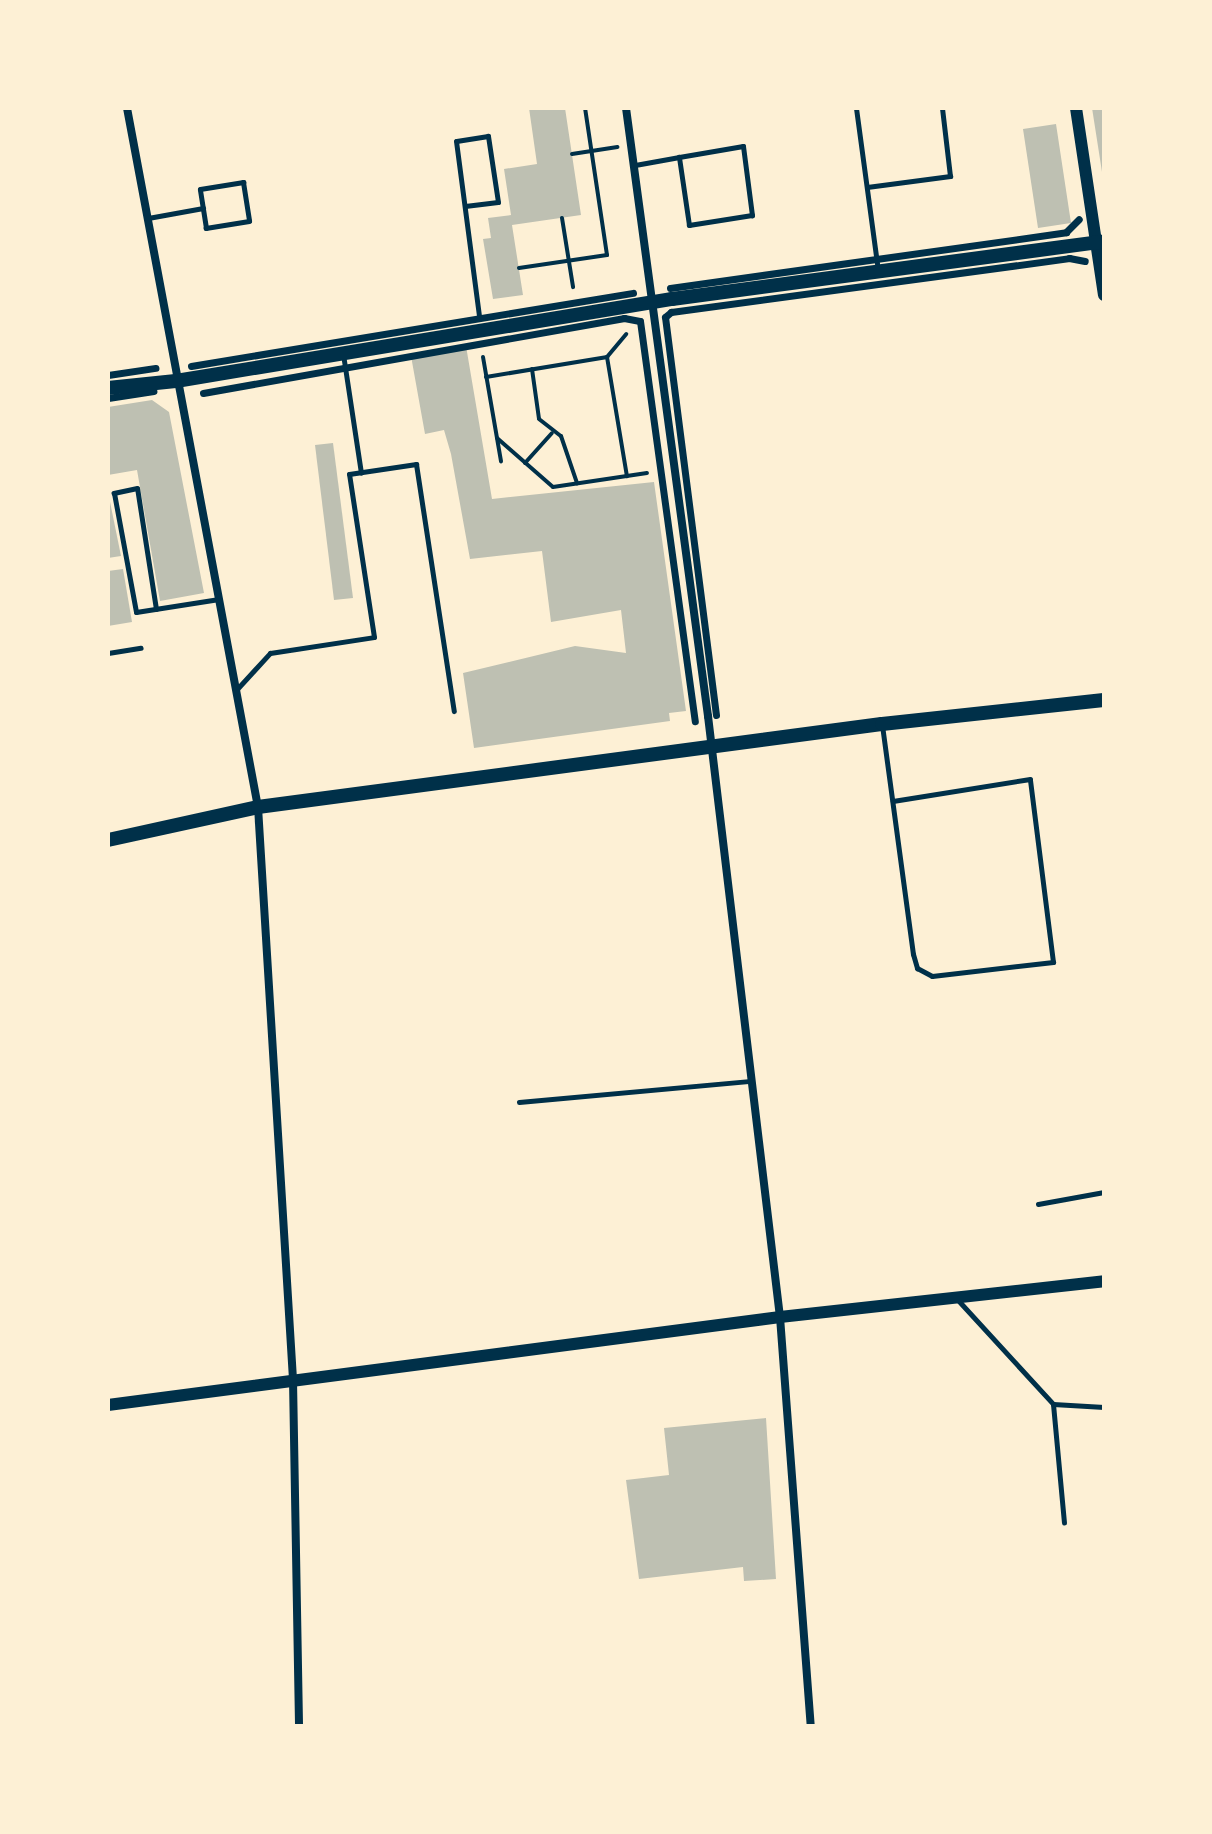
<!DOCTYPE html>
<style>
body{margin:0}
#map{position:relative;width:1212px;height:1834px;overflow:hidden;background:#fdf0d5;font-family:"Space Grotesk",sans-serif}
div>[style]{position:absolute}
.building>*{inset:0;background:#bec0b2}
.path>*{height:4px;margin:-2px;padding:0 2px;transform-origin:2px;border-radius:2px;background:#003049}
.service>*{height:5px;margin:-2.5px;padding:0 2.5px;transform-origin:2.5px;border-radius:2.5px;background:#003049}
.pedestrian>*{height:7px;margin:-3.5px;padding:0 3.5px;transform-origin:3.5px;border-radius:3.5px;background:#003049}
.minor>*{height:8px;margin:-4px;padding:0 4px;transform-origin:4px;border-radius:4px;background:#003049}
.tertiary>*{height:12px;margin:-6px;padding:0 6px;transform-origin:6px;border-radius:6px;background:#003049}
.secondary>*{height:14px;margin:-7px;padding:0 7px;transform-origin:7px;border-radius:7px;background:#003049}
span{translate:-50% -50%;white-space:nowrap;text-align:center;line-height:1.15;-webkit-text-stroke:8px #fdf0d5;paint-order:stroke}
.frame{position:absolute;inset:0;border:110px solid #fdf0d5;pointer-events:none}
</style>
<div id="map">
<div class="building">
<div style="clip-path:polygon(529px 108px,565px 108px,581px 215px,512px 225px,523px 295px,493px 299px,483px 239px,491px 238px,488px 218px,511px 215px,504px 169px,537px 164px)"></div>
<div style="clip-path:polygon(1092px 108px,1104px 108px,1104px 172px,1102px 172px)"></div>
<div style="clip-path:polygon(1056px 124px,1071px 223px,1038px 228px,1023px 129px)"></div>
<div style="clip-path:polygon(466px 346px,492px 499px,654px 482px,686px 711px,669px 713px,670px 721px,474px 748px,463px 673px,575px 646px,626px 653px,621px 610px,551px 622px,542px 551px,470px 559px,451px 454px,444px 430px,425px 434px,411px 356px)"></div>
<div style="clip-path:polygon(152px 400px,169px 412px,204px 593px,160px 601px,137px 470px,108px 475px,108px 407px)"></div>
<div style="clip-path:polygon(333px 443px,353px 598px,334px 600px,315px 445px)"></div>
<div style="clip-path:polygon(108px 492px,121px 556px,108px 558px)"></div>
<div style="clip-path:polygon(123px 569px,132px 622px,108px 626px,108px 571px)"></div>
<div style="clip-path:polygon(766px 1418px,776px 1579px,744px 1581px,743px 1567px,639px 1579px,626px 1480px,669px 1475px,664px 1428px)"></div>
</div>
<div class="path">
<div style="left:572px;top:154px;width:46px;rotate:-8.8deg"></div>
<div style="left:562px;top:218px;width:70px;rotate:80.9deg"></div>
<div style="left:519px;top:268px;width:89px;rotate:-8.4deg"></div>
<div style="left:607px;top:255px;width:149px;rotate:-98.5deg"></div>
<div style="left:483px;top:357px;width:106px;rotate:80.2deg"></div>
<div style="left:607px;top:357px;width:30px;rotate:-50deg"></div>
<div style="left:532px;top:369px;width:50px;rotate:82deg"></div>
<div style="left:539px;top:419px;width:28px;rotate:38deg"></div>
<div style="left:561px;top:436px;width:50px;rotate:71.2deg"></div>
<div style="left:486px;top:377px;width:123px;rotate:-9.4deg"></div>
<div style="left:607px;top:357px;width:121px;rotate:80.5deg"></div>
<div style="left:497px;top:438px;width:74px;rotate:41.2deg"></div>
<div style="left:553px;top:487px;width:95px;rotate:-8.5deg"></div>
<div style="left:525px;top:463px;width:40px;rotate:-48deg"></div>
</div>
<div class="service">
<div style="left:856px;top:108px;width:163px;rotate:82.3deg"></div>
<div style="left:635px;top:165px;width:45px;rotate:-10.3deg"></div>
<div style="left:679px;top:157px;width:65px;rotate:-9.8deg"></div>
<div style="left:743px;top:146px;width:70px;rotate:82.6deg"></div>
<div style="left:752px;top:215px;width:64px;rotate:171deg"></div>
<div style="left:689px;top:225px;width:69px;rotate:-98.4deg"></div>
<div style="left:243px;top:182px;width:39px;rotate:81deg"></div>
<div style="left:249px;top:221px;width:44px;rotate:170.8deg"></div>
<div style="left:206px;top:228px;width:39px;rotate:-99deg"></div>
<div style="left:200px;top:189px;width:44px;rotate:-9.2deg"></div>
<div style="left:867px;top:187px;width:84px;rotate:-7.5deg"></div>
<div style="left:950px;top:176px;width:68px;rotate:-96.7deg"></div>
<div style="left:465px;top:206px;width:33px;rotate:-7deg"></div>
<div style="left:498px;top:202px;width:67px;rotate:-98.6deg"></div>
<div style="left:488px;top:136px;width:32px;rotate:171deg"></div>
<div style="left:456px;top:141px;width:177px;rotate:82.5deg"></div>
<div style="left:148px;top:218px;width:56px;rotate:-10.3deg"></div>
<div style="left:343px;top:354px;width:120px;rotate:81.4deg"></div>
<div style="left:156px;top:609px;width:122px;rotate:-98.9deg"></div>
<div style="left:137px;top:488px;width:24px;rotate:168deg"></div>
<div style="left:114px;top:493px;width:121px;rotate:79.5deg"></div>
<div style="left:136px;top:612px;width:84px;rotate:-8.9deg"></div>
<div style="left:108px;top:653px;width:33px;rotate:-9deg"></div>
<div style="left:237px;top:689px;width:49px;rotate:-47.5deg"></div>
<div style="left:270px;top:653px;width:105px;rotate:-8.7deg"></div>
<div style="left:374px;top:637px;width:165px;rotate:-98.7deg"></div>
<div style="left:349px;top:474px;width:68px;rotate:-8.5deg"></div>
<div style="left:416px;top:464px;width:250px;rotate:81.3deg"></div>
<div style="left:882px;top:725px;width:231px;rotate:82.3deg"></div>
<div style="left:913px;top:954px;width:15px;rotate:74deg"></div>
<div style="left:917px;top:968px;width:17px;rotate:28deg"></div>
<div style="left:932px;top:976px;width:122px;rotate:-6.6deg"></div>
<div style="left:1053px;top:962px;width:184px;rotate:-97.2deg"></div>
<div style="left:1030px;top:779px;width:139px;rotate:170.9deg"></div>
<div style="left:519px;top:1102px;width:233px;rotate:-5.2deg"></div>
<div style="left:1038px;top:1204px;width:67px;rotate:-10.3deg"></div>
<div style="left:956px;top:1298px;width:144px;rotate:47.5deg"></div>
<div style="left:1053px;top:1404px;width:119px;rotate:84.7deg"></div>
<div style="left:1053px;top:1404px;width:51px;rotate:3.4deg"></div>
</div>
<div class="pedestrian">
<div style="left:670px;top:288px;width:400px;rotate:-8deg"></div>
<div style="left:1066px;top:232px;width:18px;rotate:-45deg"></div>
<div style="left:191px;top:366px;width:448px;rotate:-9.4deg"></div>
<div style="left:108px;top:375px;width:48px;rotate:-8.5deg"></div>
<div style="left:203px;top:393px;width:428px;rotate:-10.1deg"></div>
<div style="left:624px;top:318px;width:16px;rotate:11deg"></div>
<div style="left:640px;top:321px;width:404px;rotate:82.2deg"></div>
<div style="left:108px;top:398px;width:46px;rotate:-8.8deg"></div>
<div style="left:716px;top:715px;width:401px;rotate:-97.3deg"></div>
<div style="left:665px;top:317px;width:8px;rotate:-40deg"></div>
<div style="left:671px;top:312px;width:402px;rotate:-7.7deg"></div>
<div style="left:1069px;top:258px;width:16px;rotate:11deg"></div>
</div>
<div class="minor">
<div style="left:127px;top:108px;width:711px;rotate:79.39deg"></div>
<div style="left:258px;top:807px;width:574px;rotate:86.5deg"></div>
<div style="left:293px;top:1380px;width:346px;rotate:89deg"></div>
<div style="left:626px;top:108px;width:614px;rotate:82.32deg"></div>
<div style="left:708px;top:716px;width:605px;rotate:83.17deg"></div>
<div style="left:780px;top:1317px;width:410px;rotate:85.7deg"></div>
</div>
<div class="tertiary">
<div style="left:1076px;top:108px;width:189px;rotate:81.5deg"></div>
<div style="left:108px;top:1405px;width:678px;rotate:-7.46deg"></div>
<div style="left:780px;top:1317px;width:326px;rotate:-6.3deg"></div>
</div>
<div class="secondary">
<div style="left:108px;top:388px;width:68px;rotate:-5.9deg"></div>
<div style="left:176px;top:381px;width:503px;rotate:-9.39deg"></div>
<div style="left:672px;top:299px;width:436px;rotate:-7.6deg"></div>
<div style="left:108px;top:840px;width:154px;rotate:-12.4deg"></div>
<div style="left:258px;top:807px;width:629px;rotate:-7.58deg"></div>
<div style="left:882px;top:724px;width:223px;rotate:-6.2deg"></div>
</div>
<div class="frame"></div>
</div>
